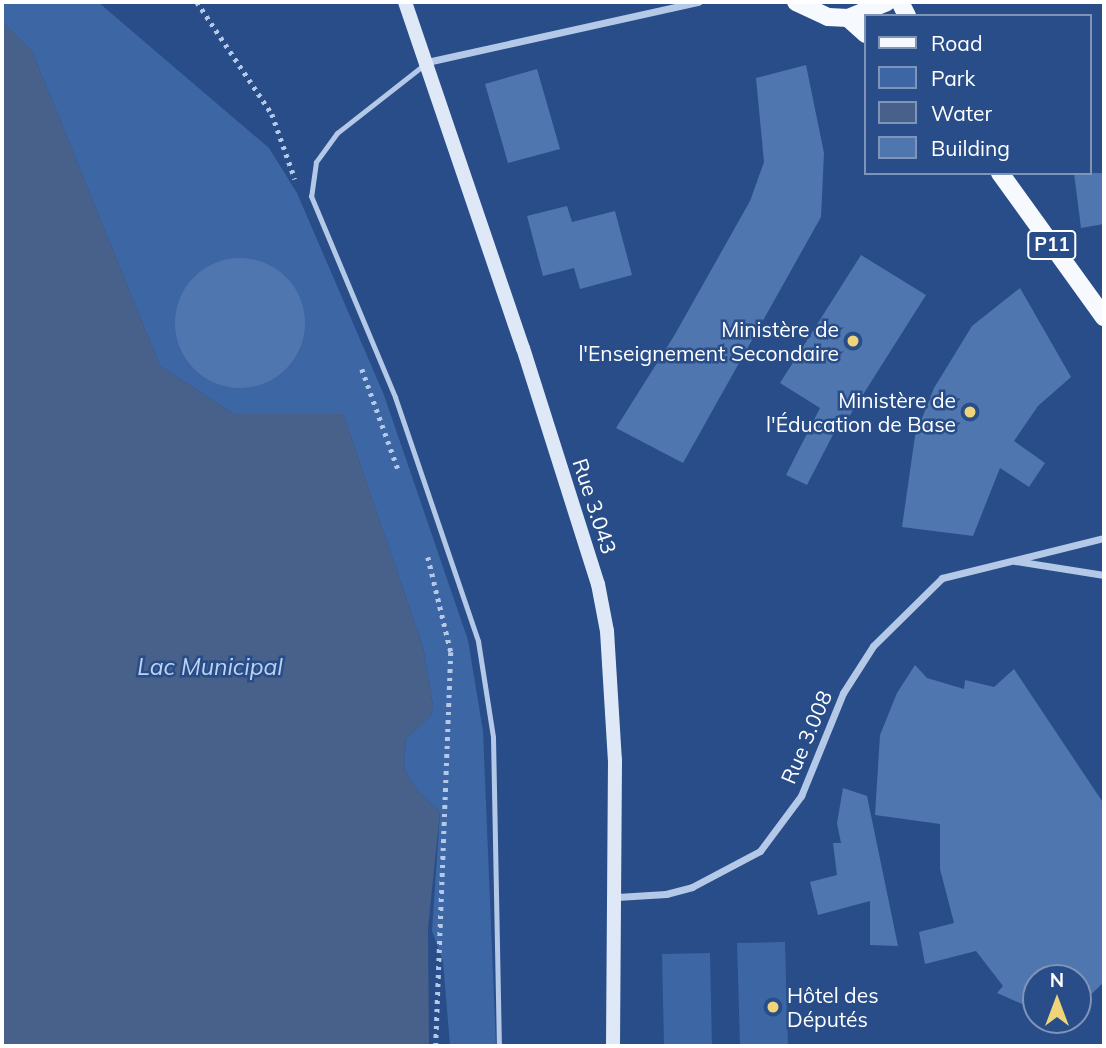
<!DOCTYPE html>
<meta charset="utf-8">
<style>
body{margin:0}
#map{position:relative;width:1106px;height:1048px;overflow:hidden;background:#284d88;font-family:Mulish,sans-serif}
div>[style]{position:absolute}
.green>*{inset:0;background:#3c66a4}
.water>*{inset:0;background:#47618b}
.building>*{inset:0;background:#5076af}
.round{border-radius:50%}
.path>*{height:4.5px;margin-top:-2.25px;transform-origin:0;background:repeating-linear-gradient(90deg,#b4c9e8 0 3.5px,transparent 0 8.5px)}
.lane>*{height:5px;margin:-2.5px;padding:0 2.5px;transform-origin:2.5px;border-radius:2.5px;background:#b4c9e8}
.street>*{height:7px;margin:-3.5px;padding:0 3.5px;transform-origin:3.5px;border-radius:3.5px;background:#b4c9e8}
.secondary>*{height:14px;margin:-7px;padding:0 7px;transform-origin:7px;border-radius:7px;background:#dee8f7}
.primary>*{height:18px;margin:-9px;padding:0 9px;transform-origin:9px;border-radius:9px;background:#f6f9fe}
.dots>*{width:19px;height:19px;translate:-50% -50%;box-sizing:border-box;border:4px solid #284d88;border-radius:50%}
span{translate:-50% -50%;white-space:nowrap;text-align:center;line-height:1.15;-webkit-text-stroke:5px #284d88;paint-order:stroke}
.shield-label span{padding:2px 5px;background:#284d88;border:2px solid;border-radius:5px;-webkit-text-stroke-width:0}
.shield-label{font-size:19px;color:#fff;font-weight:700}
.poi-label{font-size:21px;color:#fff}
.right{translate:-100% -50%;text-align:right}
.left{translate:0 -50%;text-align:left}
.street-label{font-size:21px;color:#fff}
.water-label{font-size:23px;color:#c0d3f0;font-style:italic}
.frame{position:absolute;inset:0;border:4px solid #fff;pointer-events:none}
.legend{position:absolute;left:864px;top:14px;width:228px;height:161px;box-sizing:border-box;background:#284d88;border:2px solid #7e94b8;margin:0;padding:9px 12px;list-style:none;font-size:21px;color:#fff}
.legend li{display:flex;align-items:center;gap:14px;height:35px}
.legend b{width:35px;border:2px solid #7e94b8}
.north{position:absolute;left:1022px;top:964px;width:70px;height:70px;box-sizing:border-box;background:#284d88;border:2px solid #7e94b8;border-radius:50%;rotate:0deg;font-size:19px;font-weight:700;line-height:28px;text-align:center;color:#fff}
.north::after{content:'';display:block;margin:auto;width:24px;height:32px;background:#f0d47a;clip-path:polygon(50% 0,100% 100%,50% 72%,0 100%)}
</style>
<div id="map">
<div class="green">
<div style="clip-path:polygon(2px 2px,98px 2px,269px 148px,297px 193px,384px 395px,468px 640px,483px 731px,496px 1046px,450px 1046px,443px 961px,432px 931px,440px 812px,415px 788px,404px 767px,406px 739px,431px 715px,433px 706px,423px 647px,343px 414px,234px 414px,160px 366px,32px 51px,2px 22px)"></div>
<div style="clip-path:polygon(785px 942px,788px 1046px,740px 1046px,737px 943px)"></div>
<div style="clip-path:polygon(710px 953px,712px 1046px,664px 1046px,662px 954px)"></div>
</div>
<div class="water">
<div style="clip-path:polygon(2px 22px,32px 51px,160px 366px,234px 414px,343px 414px,423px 647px,433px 706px,431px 715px,406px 739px,404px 767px,415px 788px,440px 812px,428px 928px,429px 1046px,2px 1046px)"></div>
</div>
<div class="building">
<div style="clip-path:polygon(806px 65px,824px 153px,821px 217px,683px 463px,616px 428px,674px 336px,750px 201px,764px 162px,756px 78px)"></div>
<div style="clip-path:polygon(537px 69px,560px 149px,508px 163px,485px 84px)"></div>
<div style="clip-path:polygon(1074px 173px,1104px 173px,1104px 224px,1081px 228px)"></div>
<div style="clip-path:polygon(567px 206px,572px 222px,615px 211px,632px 275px,580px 289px,574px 268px,543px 276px,527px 216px)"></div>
<div style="clip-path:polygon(861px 255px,926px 295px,845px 423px,840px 421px,807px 485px,786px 475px,820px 408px,780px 383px)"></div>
<div class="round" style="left:175px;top:258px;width:130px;height:130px"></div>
<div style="clip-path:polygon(1020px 288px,1071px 377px,1038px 406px,1014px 441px,1045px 463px,1029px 487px,1000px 468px,973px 536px,902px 527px,915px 436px,934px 388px,972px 326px)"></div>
<div style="clip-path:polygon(915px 665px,927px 678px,964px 689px,965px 680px,994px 687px,1014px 669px,1104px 804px,1104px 982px,1078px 1007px,1078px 978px,1036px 978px,1036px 1010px,997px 993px,1003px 986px,976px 951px,925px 964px,919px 932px,954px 923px,940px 869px,940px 824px,875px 815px,880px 735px,897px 693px)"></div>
<div style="clip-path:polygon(843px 788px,867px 796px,898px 946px,870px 945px,870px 901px,818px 915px,810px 882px,837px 875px,833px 843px,841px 843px,837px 823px)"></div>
</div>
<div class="path">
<div style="left:197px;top:2px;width:135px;rotate:56.2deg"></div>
<div style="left:272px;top:114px;width:69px;rotate:70.5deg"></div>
<div style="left:362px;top:369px;width:106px;rotate:70.2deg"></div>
<div style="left:428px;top:557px;width:98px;rotate:76.4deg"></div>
<div style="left:451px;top:652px;width:394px;rotate:92.2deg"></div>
</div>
<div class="lane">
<div style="left:425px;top:64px;width:112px;rotate:141.9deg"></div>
<div style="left:337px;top:133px;width:36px;rotate:126deg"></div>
<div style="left:316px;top:162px;width:34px;rotate:98deg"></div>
<div style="left:311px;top:196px;width:218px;rotate:67.3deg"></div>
<div style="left:395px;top:397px;width:258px;rotate:71.2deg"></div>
<div style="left:478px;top:641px;width:97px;rotate:81.1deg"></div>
<div style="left:493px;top:737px;width:309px;rotate:88.9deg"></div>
</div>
<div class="street">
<div style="left:427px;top:62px;width:278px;rotate:-12.5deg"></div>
<div style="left:1015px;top:561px;width:90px;rotate:8.9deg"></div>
<div style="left:617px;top:897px;width:49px;rotate:-3.5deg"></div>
<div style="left:666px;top:894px;width:27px;rotate:-15deg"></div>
<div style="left:692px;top:887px;width:77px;rotate:-27.9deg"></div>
<div style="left:760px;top:851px;width:69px;rotate:-53.3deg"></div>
<div style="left:801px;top:796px;width:111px;rotate:-67.8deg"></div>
<div style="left:843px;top:693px;width:56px;rotate:-57.4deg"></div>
<div style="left:873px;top:646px;width:97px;rotate:-44.6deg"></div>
<div style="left:942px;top:578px;width:167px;rotate:-13.9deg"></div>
</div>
<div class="secondary">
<div style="left:405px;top:2px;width:366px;rotate:71.2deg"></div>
<div style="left:523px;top:348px;width:248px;rotate:72.4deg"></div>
<div style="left:598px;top:584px;width:48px;rotate:79.2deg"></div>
<div style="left:607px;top:631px;width:129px;rotate:86.5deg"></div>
<div style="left:615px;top:760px;width:286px;rotate:90.4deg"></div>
</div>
<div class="primary">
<div style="left:796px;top:2px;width:35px;rotate:25deg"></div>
<div style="left:828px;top:17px;width:20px;rotate:3deg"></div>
<div style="left:848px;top:18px;width:42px;rotate:-22.3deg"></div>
<div style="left:900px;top:2px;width:16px;rotate:63deg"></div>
<div style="left:848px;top:18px;width:24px;rotate:42deg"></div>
<div style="left:1000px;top:173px;width:178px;rotate:54.2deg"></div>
</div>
<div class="dots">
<div style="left:853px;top:341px;background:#f0d47a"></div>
<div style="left:970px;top:412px;background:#f0d47a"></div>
<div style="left:773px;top:1007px;background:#f0d47a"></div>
</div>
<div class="shield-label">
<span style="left:1052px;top:245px">P11</span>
</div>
<div class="poi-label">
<span class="right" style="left:839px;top:341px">Ministère de<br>l'Enseignement Secondaire</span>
<span class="right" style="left:956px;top:412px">Ministère de<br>l'Éducation de Base</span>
<span class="left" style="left:787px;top:1007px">Hôtel des<br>Députés</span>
</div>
<div class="street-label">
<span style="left:595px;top:506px;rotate:72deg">Rue 3.043</span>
<span style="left:806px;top:737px;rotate:-67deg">Rue 3.008</span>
</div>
<div class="water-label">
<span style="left:210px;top:667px">Lac Municipal</span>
</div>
<div class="frame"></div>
<ul class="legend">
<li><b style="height:9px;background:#f6f9fe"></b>Road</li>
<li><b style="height:19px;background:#3c66a4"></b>Park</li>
<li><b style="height:19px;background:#47618b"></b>Water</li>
<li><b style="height:19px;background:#5076af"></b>Building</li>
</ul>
<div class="north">N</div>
</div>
